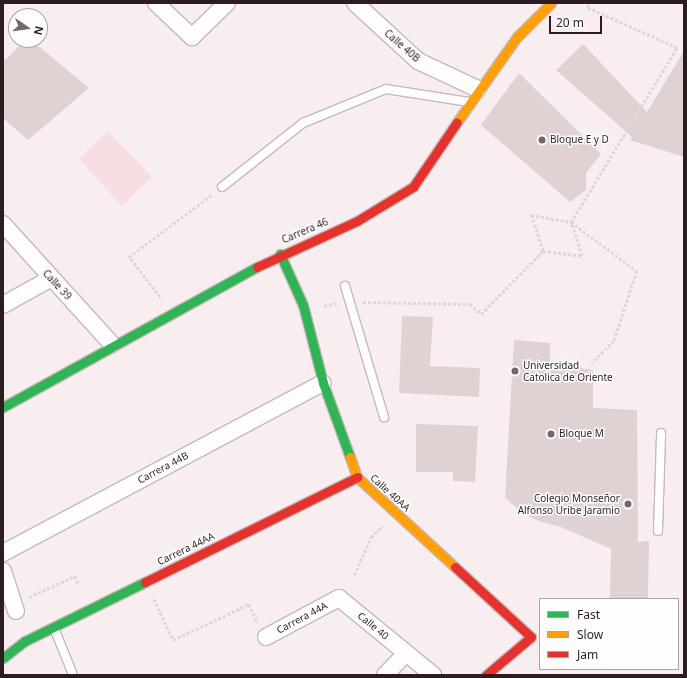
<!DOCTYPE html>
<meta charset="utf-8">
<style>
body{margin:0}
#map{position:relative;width:687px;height:678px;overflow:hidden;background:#f8eef0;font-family:"Noto Sans",sans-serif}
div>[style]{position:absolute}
.green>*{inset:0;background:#f6dee2}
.building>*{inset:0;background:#e0d1d3}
.path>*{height:2.5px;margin-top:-1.25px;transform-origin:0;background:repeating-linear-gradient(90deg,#dcd8d9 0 3px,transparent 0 5px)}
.roads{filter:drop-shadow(1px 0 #c5b9bb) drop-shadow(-1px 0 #c5b9bb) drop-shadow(0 1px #c5b9bb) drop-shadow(0 -1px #c5b9bb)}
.lane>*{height:8px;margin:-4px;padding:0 4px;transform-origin:4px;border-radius:4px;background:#fefcfd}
.street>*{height:16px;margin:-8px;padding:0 8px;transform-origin:8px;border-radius:8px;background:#fefcfd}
.fast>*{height:9px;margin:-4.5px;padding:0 4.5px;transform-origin:4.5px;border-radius:4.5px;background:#30b455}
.slow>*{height:9px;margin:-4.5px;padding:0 4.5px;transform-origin:4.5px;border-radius:4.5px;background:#ff9f0a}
.jam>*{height:9px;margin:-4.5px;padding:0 4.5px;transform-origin:4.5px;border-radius:4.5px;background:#e5322d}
.dots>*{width:11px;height:11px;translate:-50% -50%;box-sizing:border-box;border:2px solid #fdfdfd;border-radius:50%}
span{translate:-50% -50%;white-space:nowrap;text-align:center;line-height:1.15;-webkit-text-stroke:3px #fdfdfd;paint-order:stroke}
.street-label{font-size:10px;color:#2d1d20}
.poi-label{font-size:10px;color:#2d1d20}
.left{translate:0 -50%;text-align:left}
.right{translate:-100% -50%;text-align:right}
.frame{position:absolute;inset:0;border:4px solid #2d1d20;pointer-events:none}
.legend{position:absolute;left:539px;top:598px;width:140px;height:72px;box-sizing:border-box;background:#fdfdfd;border:1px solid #aaa3a5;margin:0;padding:5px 7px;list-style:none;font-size:12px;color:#2d1d20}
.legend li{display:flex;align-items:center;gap:8px;height:20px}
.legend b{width:20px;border:1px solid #aaa3a5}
.north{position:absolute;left:8px;top:8px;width:40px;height:40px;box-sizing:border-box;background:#fdfdfd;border:1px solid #aaa3a5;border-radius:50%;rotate:103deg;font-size:11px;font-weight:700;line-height:16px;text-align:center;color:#2d1d20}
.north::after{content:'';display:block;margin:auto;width:14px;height:18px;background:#746669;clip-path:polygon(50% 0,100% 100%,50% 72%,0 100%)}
.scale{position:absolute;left:549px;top:16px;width:53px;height:18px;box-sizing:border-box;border:2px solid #2d1d20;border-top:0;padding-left:5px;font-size:12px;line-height:14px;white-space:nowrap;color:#2d1d20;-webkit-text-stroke:3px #fdfdfd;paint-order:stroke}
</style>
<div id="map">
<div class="green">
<div style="clip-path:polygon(108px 131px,152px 177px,122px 206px,79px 159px)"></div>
</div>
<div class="building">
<div style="clip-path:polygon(25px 40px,31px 40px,89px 88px,28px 140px,3px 118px,3px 62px)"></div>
<div style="clip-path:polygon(583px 44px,647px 112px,684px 51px,684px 157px,630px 140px,632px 137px,556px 70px)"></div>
<div style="clip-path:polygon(519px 73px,601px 154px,586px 173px,586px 190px,570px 202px,481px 125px)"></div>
<div style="clip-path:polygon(402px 316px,433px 317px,430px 366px,480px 368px,479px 397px,399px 393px)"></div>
<div style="clip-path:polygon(514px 340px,550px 343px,550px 363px,593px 370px,593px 408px,637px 410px,638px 542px,649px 541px,648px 599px,610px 599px,611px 549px,561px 527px,538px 521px,520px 511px,505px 498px)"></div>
<div style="clip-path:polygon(416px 424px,478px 426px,475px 482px,453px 481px,453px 472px,416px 472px)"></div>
</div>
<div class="path">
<div style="left:571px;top:222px;width:82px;rotate:36.6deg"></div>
<div style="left:637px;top:271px;width:74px;rotate:108.2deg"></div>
<div style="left:614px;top:341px;width:31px;rotate:135deg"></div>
<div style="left:543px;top:251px;width:39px;rotate:7deg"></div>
<div style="left:582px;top:256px;width:35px;rotate:-108deg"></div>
<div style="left:160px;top:297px;width:51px;rotate:-127.8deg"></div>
<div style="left:129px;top:257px;width:105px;rotate:-36.9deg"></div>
<div style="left:363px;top:302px;width:107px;rotate:1.1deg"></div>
<div style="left:470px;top:304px;width:15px;rotate:42deg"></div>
<div style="left:481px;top:314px;width:88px;rotate:-45.5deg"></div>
<div style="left:543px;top:251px;width:38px;rotate:-108deg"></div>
<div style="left:531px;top:215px;width:41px;rotate:9.9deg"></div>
<div style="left:571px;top:222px;width:204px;rotate:-58.7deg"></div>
<div style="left:677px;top:48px;width:98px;rotate:-155.8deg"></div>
<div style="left:588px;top:8px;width:5px;rotate:-90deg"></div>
<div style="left:324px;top:306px;width:14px;rotate:-12deg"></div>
<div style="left:354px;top:575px;width:42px;rotate:-65.9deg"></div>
<div style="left:371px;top:537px;width:16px;rotate:-43deg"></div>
<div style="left:29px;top:597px;width:51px;rotate:-24.5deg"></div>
<div style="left:75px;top:576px;width:8px;rotate:67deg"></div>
<div style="left:154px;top:599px;width:45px;rotate:65.1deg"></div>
<div style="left:173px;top:640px;width:84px;rotate:-25.3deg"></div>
<div style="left:249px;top:604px;width:21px;rotate:65deg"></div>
</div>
<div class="roads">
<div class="lane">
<div style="left:222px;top:187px;width:103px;rotate:-38.3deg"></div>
<div style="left:303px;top:123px;width:90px;rotate:-22.3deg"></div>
<div style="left:386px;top:89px;width:84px;rotate:8.9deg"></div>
<div style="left:345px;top:286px;width:137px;rotate:73.4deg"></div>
<div style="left:658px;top:531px;width:98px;rotate:-88.2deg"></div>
<div style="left:54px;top:628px;width:48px;rotate:67.8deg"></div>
</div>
<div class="street">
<div style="left:156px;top:3px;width:50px;rotate:43.4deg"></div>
<div style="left:192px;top:37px;width:49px;rotate:-44.2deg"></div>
<div style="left:355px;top:3px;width:86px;rotate:42.6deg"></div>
<div style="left:418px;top:61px;width:66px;rotate:25deg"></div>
<div style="left:3px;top:224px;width:162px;rotate:47.8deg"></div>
<div style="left:3px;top:305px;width:54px;rotate:-29deg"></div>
<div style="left:3px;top:553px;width:362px;rotate:-28deg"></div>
<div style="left:3px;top:571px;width:42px;rotate:72deg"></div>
<div style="left:266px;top:637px;width:83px;rotate:-28.1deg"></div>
<div style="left:339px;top:598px;width:122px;rotate:39.3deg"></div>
<div style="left:385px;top:675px;width:30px;rotate:-46deg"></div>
</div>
<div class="fast">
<div style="left:280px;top:254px;width:56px;rotate:65.7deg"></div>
<div style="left:303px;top:305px;width:81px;rotate:75.6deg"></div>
<div style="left:323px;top:383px;width:79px;rotate:70deg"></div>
<div style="left:3px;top:407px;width:290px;rotate:-28.9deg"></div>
<div style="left:3px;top:658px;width:28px;rotate:-38deg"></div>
<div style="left:25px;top:641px;width:134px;rotate:-26.2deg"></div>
</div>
<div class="slow">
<div style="left:457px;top:122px;width:104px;rotate:-54.8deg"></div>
<div style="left:517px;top:37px;width:48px;rotate:-45deg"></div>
<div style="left:350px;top:457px;width:21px;rotate:71deg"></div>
<div style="left:357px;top:477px;width:133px;rotate:42.6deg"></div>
</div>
<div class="jam">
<div style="left:257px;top:267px;width:110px;rotate:-24.7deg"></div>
<div style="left:357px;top:221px;width:66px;rotate:-31.3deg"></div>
<div style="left:413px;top:187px;width:78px;rotate:-55.9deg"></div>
<div style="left:455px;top:567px;width:103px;rotate:42.6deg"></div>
<div style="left:531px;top:637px;width:59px;rotate:139.8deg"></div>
<div style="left:145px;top:582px;width:237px;rotate:-26.3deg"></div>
</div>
</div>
<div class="dots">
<div style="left:542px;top:140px;background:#746669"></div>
<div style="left:515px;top:371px;background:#746669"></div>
<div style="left:551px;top:434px;background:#746669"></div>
<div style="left:628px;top:504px;background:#746669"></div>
</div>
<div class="street-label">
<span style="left:402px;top:46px;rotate:41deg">Calle 40B</span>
<span style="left:305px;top:231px;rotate:-23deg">Carrera 46</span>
<span style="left:57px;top:285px;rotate:47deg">Calle 39</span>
<span style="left:163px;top:468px;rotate:-28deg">Carrera 44B</span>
<span style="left:390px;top:493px;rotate:42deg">Calle 40AA</span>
<span style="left:186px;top:549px;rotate:-26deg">Carrera 44AA</span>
<span style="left:302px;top:618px;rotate:-28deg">Carrera 44A</span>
<span style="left:373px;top:626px;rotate:39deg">Calle 40</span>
</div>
<div class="poi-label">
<span class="left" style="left:550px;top:140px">Bloque E y D</span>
<span class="left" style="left:523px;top:371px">Universidad<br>Catolica de Oriente</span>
<span class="left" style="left:559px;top:434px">Bloque M</span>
<span class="right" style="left:620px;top:504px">Colegio Monseñor<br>Alfonso Uribe Jaramio</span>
</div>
<div class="frame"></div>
<ul class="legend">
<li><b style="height:5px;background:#30b455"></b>Fast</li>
<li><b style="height:5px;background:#ff9f0a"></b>Slow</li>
<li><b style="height:5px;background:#e5322d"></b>Jam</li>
</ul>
<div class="north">N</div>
<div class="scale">20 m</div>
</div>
